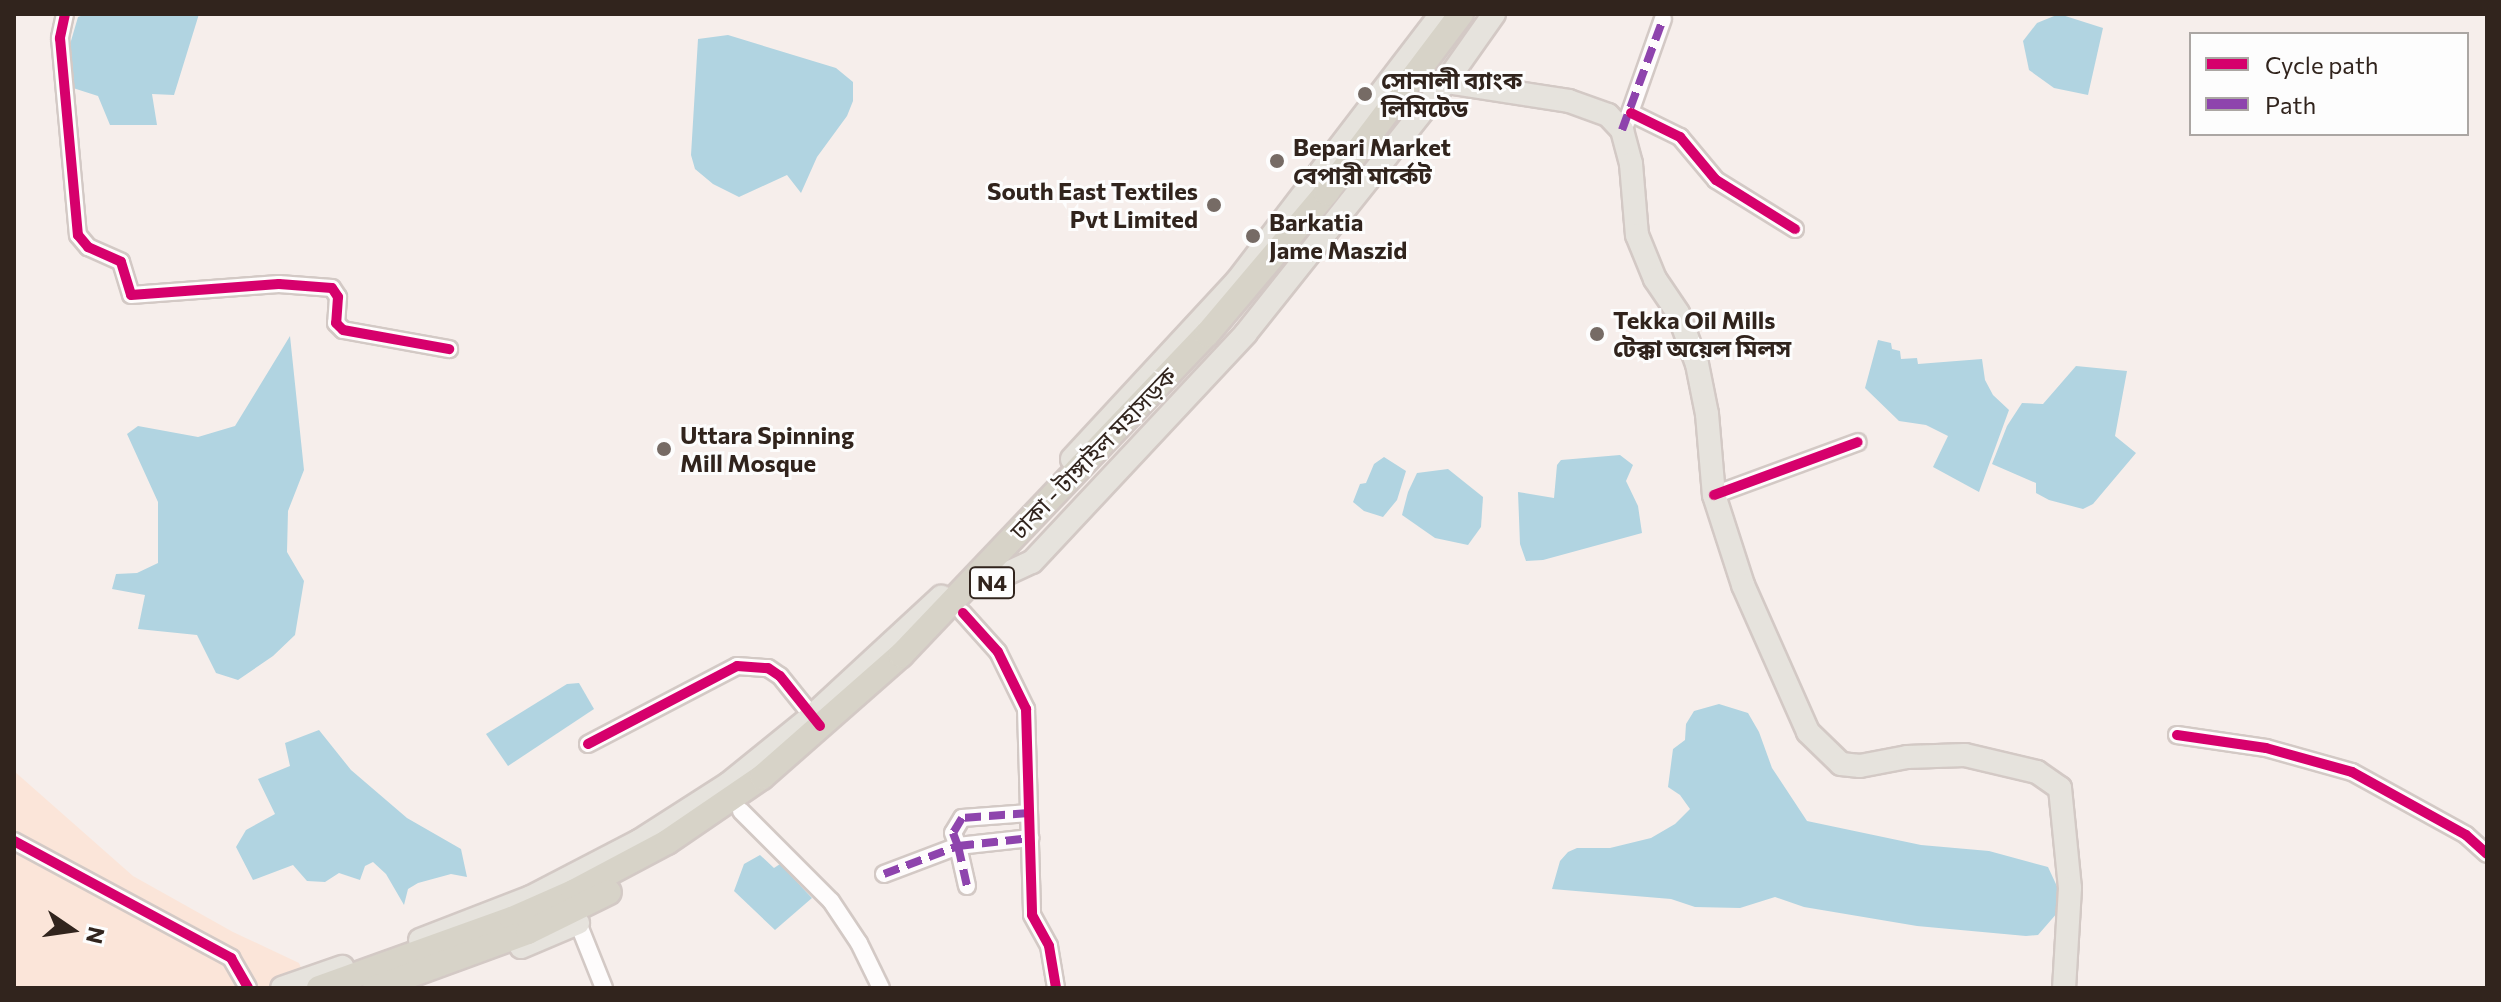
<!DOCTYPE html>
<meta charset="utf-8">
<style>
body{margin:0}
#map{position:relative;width:2501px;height:1002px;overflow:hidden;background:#f6eeeb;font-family:Commissioner,"Noto Sans Bengali",sans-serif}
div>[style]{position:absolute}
.built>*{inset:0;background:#fbe5d9}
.water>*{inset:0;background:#b1d4e1}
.roads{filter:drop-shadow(2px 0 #d3c9c5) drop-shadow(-2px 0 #d3c9c5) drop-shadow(0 2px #d3c9c5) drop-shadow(0 -2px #d3c9c5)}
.minor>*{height:16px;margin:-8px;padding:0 8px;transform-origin:8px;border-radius:8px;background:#fefcfc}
.major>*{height:22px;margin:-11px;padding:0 11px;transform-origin:11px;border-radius:11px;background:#e6e3dd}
.highway>*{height:24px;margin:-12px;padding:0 12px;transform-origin:12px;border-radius:12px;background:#d7d3c8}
.quiet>*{height:8px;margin-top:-4px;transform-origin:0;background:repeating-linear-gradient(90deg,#8e44ad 0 16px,transparent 0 24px)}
.cycleway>*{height:10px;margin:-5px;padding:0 5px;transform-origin:5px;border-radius:5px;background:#d6006c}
.dots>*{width:22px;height:22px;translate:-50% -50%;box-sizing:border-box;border:4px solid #fdfdfd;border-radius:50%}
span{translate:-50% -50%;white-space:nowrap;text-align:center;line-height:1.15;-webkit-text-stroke:6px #fdfdfd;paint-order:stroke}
.shield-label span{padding:2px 6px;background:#fdfdfd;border:2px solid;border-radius:6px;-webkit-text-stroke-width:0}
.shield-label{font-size:22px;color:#31241d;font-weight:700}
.poi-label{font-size:24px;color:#31241d;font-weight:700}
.left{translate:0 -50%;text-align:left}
.right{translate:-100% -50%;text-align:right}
.street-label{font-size:24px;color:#31241d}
.frame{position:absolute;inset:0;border:16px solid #31241d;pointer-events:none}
.legend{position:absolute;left:2189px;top:32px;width:280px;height:104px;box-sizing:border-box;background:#fdfdfd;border:2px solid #aba6a3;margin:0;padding:10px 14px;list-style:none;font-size:24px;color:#31241d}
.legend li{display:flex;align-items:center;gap:16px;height:40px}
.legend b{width:40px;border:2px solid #aba6a3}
.north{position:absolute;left:32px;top:890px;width:80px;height:80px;-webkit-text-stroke:6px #fdfdfd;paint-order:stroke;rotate:103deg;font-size:22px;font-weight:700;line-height:32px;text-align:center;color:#31241d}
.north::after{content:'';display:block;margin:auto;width:28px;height:36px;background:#31241d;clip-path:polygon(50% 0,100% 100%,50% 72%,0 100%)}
</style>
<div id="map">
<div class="built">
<div style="clip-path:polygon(14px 771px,133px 876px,233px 932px,299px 963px,304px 974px,266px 988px,14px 988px)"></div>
</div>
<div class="water">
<div style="clip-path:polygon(86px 14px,199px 14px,174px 95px,152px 94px,157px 125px,110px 125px,98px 96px,73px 88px,66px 58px,78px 17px)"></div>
<div style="clip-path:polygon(2059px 14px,2103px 28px,2088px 95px,2054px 88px,2029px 70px,2023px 41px,2037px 23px)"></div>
<div style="clip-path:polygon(728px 35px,836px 68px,853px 82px,853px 101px,847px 116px,817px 157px,801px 193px,787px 175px,739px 197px,713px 184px,695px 169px,691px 155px,698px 39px)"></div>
<div style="clip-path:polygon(290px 336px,304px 470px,288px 511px,287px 552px,304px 581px,295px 635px,273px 656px,238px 680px,216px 673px,197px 635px,138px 629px,145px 595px,112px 589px,116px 574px,137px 573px,158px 563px,158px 502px,127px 434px,138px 426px,198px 437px,235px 426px)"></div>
<div style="clip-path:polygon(1878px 340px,1891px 343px,1892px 349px,1900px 351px,1901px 359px,1917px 358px,1918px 364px,1982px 359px,1985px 380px,1993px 395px,2009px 410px,1979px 492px,1933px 467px,1948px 436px,1926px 425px,1899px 421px,1865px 388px)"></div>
<div style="clip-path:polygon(2076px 366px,2127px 371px,2115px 436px,2136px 453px,2093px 504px,2083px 509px,2049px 500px,2036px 493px,2036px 483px,1992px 464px,2007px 426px,2022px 403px,2043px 404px)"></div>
<div style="clip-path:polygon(1620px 455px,1633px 465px,1626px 481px,1638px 506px,1642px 533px,1543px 560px,1526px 561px,1520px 544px,1518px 492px,1554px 498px,1557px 465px,1561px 460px)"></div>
<div style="clip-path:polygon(1384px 457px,1406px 471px,1397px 500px,1383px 517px,1364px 511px,1353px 502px,1360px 484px,1366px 483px,1374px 464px)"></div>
<div style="clip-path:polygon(1448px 469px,1483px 497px,1481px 527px,1468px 545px,1435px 538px,1402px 515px,1408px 492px,1417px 473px)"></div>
<div style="clip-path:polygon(579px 683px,594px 709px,508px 766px,486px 734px,567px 684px)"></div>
<div style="clip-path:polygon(1719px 704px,1748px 713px,1759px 732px,1772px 768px,1807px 821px,1921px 845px,1989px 851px,2048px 867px,2062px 897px,2058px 912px,2038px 935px,2026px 936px,1917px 926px,1804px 907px,1775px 897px,1740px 908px,1695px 907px,1671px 899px,1552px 889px,1560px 861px,1568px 852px,1577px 848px,1610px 848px,1651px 838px,1675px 824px,1690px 809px,1680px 795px,1668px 787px,1673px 749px,1685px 740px,1686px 724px,1694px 711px)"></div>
<div style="clip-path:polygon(319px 730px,351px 770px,407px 818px,461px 849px,467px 877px,451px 874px,418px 883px,408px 889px,404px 905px,386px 874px,373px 862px,365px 866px,360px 880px,339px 873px,325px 882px,307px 881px,293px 865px,253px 880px,236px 847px,246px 830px,275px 814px,258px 779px,290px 766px,285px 743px)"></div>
<div style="clip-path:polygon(760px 855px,774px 868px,780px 864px,812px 898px,775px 930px,734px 891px,744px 864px)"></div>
</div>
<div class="roads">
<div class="minor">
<div style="left:65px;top:14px;width:25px;rotate:102deg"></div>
<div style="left:60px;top:38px;width:198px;rotate:84.8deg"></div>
<div style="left:78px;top:235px;width:16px;rotate:50deg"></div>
<div style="left:88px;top:247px;width:36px;rotate:24deg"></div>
<div style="left:121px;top:262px;width:34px;rotate:73deg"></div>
<div style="left:131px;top:295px;width:148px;rotate:-4.3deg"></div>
<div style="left:279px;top:284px;width:53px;rotate:4.3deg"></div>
<div style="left:332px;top:288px;width:11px;rotate:56deg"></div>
<div style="left:338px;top:297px;width:26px;rotate:94deg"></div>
<div style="left:336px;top:323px;width:10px;rotate:45deg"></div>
<div style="left:343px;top:330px;width:108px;rotate:10.2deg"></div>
<div style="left:1631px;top:113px;width:55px;rotate:26.1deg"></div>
<div style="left:1680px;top:137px;width:56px;rotate:50.1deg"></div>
<div style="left:1716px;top:180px;width:93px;rotate:31.8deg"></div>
<div style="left:1627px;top:121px;width:108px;rotate:-70.6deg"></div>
<div style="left:1714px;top:495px;width:153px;rotate:-20.2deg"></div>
<div style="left:963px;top:613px;width:52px;rotate:48.1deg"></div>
<div style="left:998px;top:652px;width:64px;rotate:63.8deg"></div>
<div style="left:1026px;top:709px;width:206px;rotate:88.3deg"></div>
<div style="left:1032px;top:915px;width:35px;rotate:61deg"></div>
<div style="left:1049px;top:946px;width:43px;rotate:80.5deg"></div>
<div style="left:2177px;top:735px;width:90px;rotate:8.3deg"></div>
<div style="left:2266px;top:748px;width:89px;rotate:15.6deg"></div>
<div style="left:2352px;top:772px;width:130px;rotate:28.9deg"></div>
<div style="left:2466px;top:835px;width:28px;rotate:42deg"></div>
<div style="left:588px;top:744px;width:168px;rotate:-27.6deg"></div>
<div style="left:737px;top:666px;width:31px;rotate:4deg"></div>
<div style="left:768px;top:668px;width:14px;rotate:34deg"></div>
<div style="left:780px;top:676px;width:59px;rotate:51.2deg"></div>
<div style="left:741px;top:811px;width:127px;rotate:45deg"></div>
<div style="left:831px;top:901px;width:50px;rotate:56.3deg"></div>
<div style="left:859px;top:943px;width:50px;rotate:63.9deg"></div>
<div style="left:1029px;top:813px;width:67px;rotate:175.7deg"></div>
<div style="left:962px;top:818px;width:17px;rotate:121deg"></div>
<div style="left:953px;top:833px;width:14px;rotate:69deg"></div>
<div style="left:958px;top:846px;width:73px;rotate:-6.3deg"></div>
<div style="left:14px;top:841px;width:247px;rotate:28.3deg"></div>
<div style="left:231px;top:958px;width:34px;rotate:60deg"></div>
<div style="left:884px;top:874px;width:79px;rotate:-20.7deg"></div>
<div style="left:958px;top:846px;width:41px;rotate:77.3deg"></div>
<div style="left:574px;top:913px;width:81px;rotate:68.2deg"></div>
</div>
<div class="major">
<div style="left:1446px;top:82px;width:124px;rotate:8.8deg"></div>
<div style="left:1569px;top:101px;width:41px;rotate:19.7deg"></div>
<div style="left:1608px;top:115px;width:21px;rotate:47deg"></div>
<div style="left:1622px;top:130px;width:35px;rotate:75deg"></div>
<div style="left:1631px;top:164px;width:71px;rotate:85.2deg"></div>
<div style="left:1637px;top:235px;width:48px;rotate:67.8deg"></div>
<div style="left:1655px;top:279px;width:41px;rotate:55.9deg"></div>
<div style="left:1678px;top:313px;width:54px;rotate:69.6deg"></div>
<div style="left:1697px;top:364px;width:51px;rotate:78.7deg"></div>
<div style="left:1707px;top:414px;width:81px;rotate:85.1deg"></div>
<div style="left:1714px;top:495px;width:95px;rotate:72.1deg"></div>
<div style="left:1743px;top:585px;width:161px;rotate:66.1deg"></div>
<div style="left:1808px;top:732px;width:46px;rotate:44.1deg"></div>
<div style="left:1841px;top:764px;width:19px;rotate:6deg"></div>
<div style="left:1860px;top:766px;width:48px;rotate:-10.8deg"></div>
<div style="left:1907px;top:757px;width:58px;rotate:-2deg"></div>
<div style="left:1965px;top:755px;width:74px;rotate:13.3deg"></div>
<div style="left:2037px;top:772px;width:28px;rotate:35deg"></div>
<div style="left:2060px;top:788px;width:100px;rotate:84.3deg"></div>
<div style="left:2070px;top:888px;width:100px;rotate:93.4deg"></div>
<div style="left:1072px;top:459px;width:243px;rotate:-47.2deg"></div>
<div style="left:1237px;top:281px;width:336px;rotate:-52.6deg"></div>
<div style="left:997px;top:578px;width:38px;rotate:-25deg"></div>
<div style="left:1032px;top:562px;width:313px;rotate:-46.9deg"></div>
<div style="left:1246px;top:333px;width:321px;rotate:-51.5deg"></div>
<div style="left:1446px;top:82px;width:83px;rotate:-54.8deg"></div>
<div style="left:420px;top:940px;width:119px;rotate:-21.2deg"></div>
<div style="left:531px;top:897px;width:122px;rotate:-27.4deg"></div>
<div style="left:639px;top:841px;width:106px;rotate:-32.6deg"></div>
<div style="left:728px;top:784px;width:108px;rotate:-39deg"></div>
<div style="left:812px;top:716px;width:176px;rotate:-42.7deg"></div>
<div style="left:521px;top:947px;width:62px;rotate:-22.8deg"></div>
<div style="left:282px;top:988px;width:64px;rotate:-19.3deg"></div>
</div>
<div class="highway">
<div style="left:319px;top:988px;width:205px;rotate:-19.7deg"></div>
<div style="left:512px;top:919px;width:67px;rotate:-23.9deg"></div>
<div style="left:573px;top:892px;width:106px;rotate:-28deg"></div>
<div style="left:667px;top:842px;width:115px;rotate:-34.4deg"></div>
<div style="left:762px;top:777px;width:185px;rotate:-41.3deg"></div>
<div style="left:901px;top:655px;width:443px;rotate:-46.4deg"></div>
<div style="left:1207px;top:334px;width:185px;rotate:-49.8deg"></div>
<div style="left:1326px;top:193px;width:224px;rotate:-53deg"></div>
<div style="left:375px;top:988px;width:163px;rotate:-20.1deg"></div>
<div style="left:528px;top:932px;width:90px;rotate:-26.3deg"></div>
</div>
</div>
<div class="quiet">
<div style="left:1622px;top:130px;width:118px;rotate:-69.7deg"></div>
<div style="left:1029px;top:813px;width:67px;rotate:175.7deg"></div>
<div style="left:962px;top:818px;width:17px;rotate:121deg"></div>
<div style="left:953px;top:833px;width:14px;rotate:69deg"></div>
<div style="left:958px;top:846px;width:73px;rotate:-6.3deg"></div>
<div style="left:884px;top:874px;width:79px;rotate:-20.7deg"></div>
<div style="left:958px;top:846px;width:41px;rotate:77.3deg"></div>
</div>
<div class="cycleway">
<div style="left:65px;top:14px;width:25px;rotate:102deg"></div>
<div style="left:60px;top:38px;width:198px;rotate:84.8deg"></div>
<div style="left:78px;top:235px;width:16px;rotate:50deg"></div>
<div style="left:88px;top:247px;width:36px;rotate:24deg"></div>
<div style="left:121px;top:262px;width:34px;rotate:73deg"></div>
<div style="left:131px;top:295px;width:148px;rotate:-4.3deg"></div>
<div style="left:279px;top:284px;width:53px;rotate:4.3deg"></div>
<div style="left:332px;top:288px;width:11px;rotate:56deg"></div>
<div style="left:338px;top:297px;width:26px;rotate:94deg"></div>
<div style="left:336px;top:323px;width:10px;rotate:45deg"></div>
<div style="left:343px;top:330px;width:108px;rotate:10.2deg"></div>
<div style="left:1631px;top:113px;width:55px;rotate:26.1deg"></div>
<div style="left:1680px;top:137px;width:56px;rotate:50.1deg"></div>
<div style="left:1716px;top:180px;width:93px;rotate:31.8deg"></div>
<div style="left:1714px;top:495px;width:153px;rotate:-20.2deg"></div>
<div style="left:963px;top:613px;width:52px;rotate:48.1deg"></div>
<div style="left:998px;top:652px;width:64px;rotate:63.8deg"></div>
<div style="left:1026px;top:709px;width:206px;rotate:88.3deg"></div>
<div style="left:1032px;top:915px;width:35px;rotate:61deg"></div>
<div style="left:1049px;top:946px;width:43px;rotate:80.5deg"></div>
<div style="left:2177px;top:735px;width:90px;rotate:8.3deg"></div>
<div style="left:2266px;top:748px;width:89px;rotate:15.6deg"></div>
<div style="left:2352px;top:772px;width:130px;rotate:28.9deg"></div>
<div style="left:2466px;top:835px;width:28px;rotate:42deg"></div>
<div style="left:588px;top:744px;width:168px;rotate:-27.6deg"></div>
<div style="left:737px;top:666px;width:31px;rotate:4deg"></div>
<div style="left:768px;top:668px;width:14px;rotate:34deg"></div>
<div style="left:780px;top:676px;width:64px;rotate:51.3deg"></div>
<div style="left:14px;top:841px;width:247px;rotate:28.3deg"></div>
<div style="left:231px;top:958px;width:34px;rotate:60deg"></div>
</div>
<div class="dots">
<div style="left:1365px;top:94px;background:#766b65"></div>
<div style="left:1277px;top:161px;background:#766b65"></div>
<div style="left:1214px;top:205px;background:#766b65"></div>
<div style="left:1253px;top:236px;background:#766b65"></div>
<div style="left:1597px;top:334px;background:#766b65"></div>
<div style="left:664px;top:449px;background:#766b65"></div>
</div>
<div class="shield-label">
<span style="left:992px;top:583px">N4</span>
</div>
<div class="poi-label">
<span class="left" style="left:1381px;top:94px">সোনালী ব্যাংক<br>লিমিটেড</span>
<span class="left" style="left:1293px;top:161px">Bepari Market<br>বেপারী মার্কেট</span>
<span class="right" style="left:1198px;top:205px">South East Textiles<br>Pvt Limited</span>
<span class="left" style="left:1269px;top:236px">Barkatia<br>Jame Maszid</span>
<span class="left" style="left:1613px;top:334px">Tekka Oil Mills<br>টেক্কা অয়েল মিলস</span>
<span class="left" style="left:680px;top:449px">Uttara Spinning<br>Mill Mosque</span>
</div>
<div class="street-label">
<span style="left:1093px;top:453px;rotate:-46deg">ঢাকা - টাঙ্গাইল মহাসড়ক</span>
</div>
<div class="frame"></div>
<ul class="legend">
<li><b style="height:10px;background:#d6006c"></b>Cycle path</li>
<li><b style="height:10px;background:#8e44ad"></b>Path</li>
</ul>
<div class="north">N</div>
</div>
